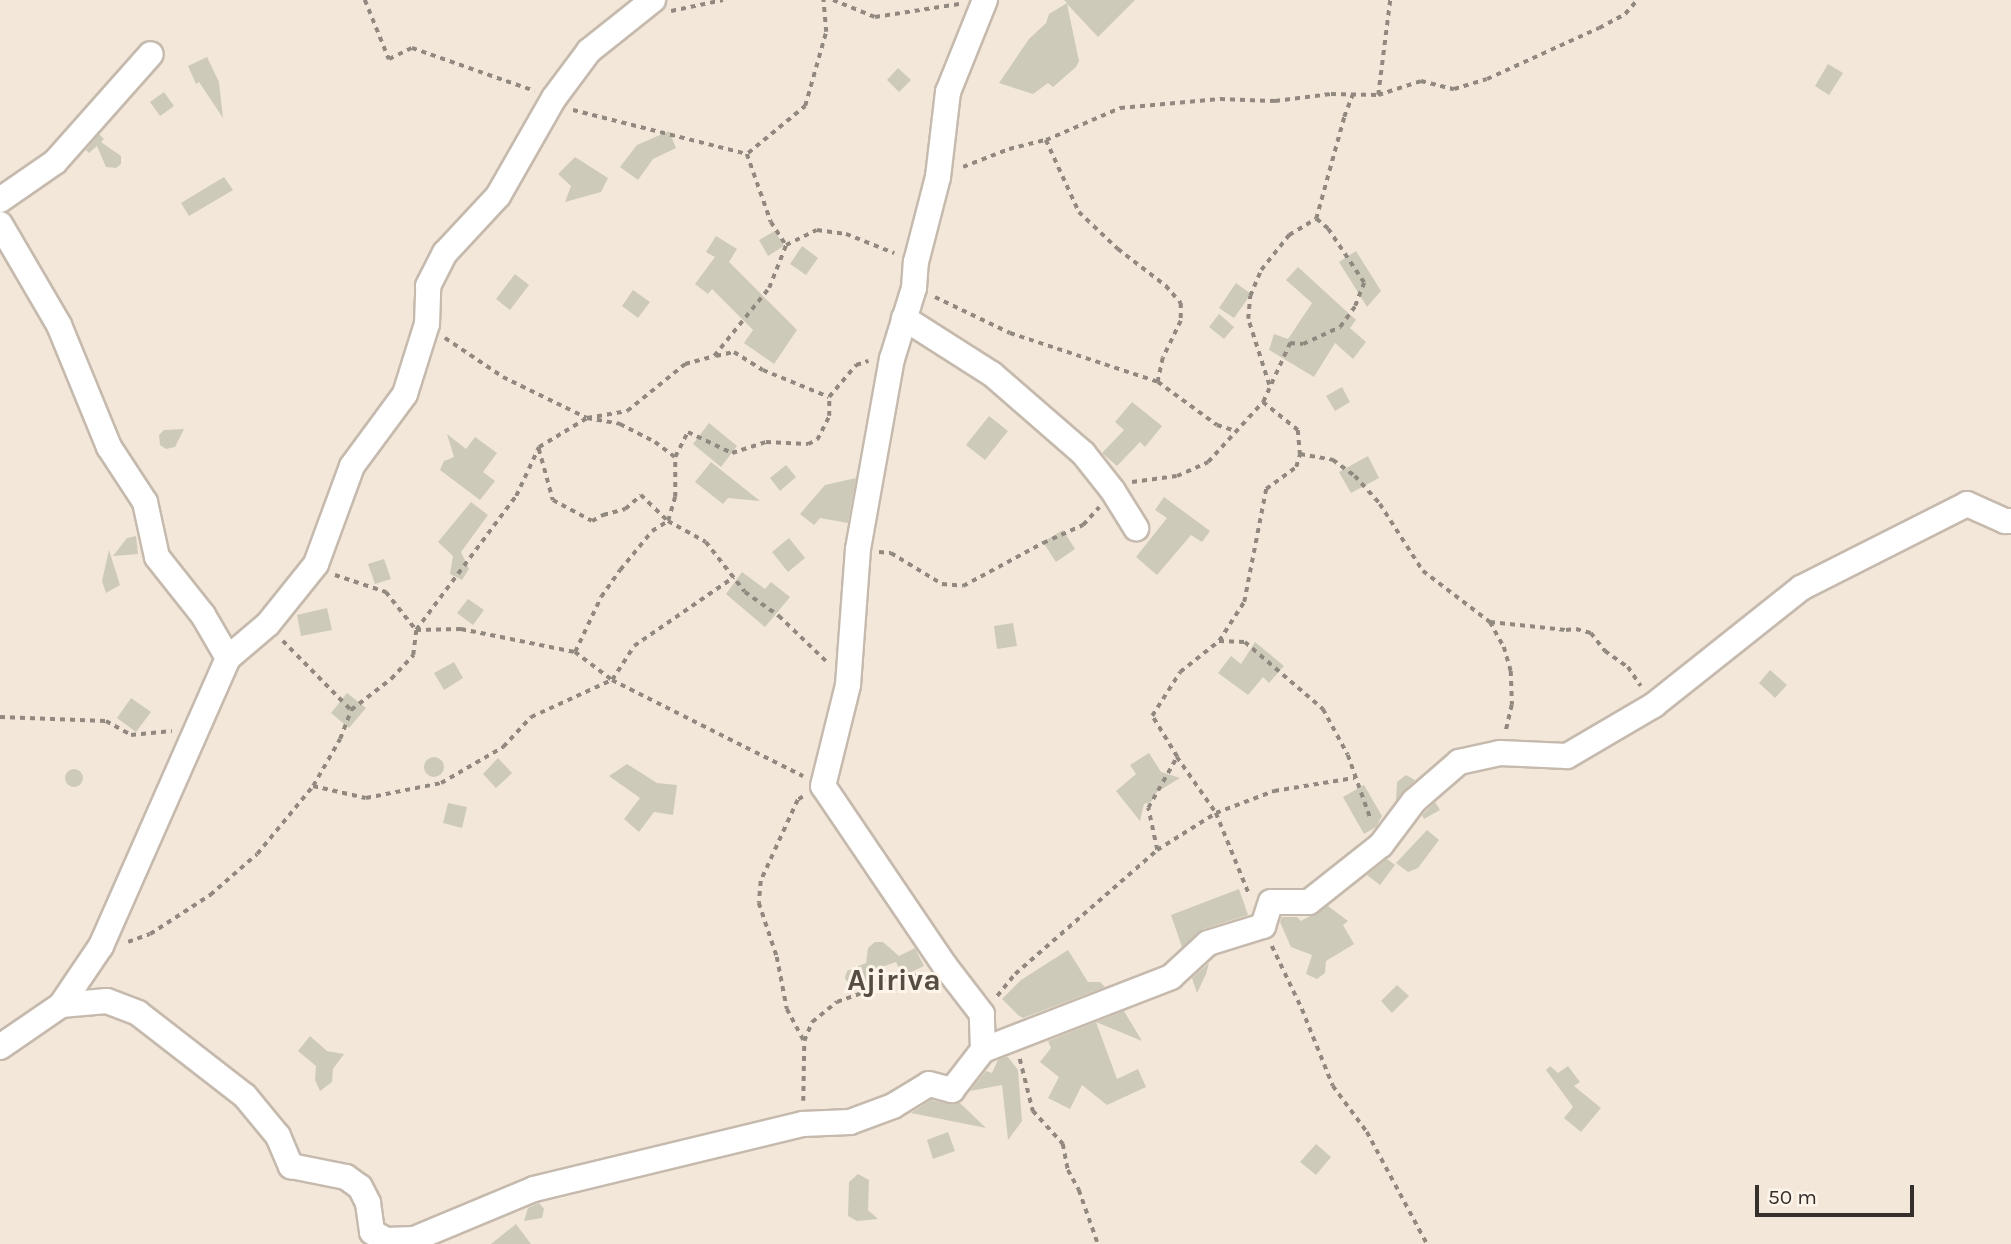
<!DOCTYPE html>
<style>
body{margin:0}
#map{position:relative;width:2011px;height:1244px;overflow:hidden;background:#f3e7da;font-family:Karla,sans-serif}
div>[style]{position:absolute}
.building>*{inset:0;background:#cdcaba}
.round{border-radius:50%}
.path>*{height:3.5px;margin-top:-1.75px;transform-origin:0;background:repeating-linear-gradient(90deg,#918980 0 5px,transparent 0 10px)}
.roads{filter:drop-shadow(2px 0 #c5baad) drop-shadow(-2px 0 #c5baad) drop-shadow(0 2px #c5baad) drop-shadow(0 -2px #c5baad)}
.minor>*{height:24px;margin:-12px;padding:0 12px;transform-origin:12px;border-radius:12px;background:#fff}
span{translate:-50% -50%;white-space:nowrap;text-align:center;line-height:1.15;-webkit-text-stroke:6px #fef5ea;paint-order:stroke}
.quarter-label{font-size:30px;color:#564d42;font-weight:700}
.scale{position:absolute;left:1755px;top:1185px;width:159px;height:32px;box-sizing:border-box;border:4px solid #35302c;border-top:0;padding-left:9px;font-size:21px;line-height:24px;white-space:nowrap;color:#35302c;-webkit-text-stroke:5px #fef5ea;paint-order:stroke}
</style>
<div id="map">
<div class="building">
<div style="clip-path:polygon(1064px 0,1135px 0,1098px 37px,1067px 4px,1079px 61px,1076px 67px,1053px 87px,1048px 83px,1033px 94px,999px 83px,1029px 39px,1046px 23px,1049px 14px,1067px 3px)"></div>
<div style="clip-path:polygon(207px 57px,219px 82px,223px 118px,199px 82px,196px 84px,188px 66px)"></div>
<div style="clip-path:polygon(1828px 64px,1843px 73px,1829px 95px,1815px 86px)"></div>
<div style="clip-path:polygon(898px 68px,911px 80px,899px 92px,887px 80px)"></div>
<div style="clip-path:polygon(164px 92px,174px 106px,160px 116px,150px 102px)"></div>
<div style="clip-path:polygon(669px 131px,676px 148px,653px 159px,638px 180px,620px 167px,637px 145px)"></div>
<div style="clip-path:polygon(99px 134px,104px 139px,101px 142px,121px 156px,121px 164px,116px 168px,106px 167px,97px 146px,89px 153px,86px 150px)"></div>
<div style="clip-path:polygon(575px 157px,608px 178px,601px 192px,565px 202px,571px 186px,558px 174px)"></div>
<div style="clip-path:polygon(224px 177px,233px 190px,189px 216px,181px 203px)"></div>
<div style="clip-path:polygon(775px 231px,784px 246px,768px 256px,759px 240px)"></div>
<div style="clip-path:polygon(716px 236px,737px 249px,729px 262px,797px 330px,774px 364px,744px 343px,753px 330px,712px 289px,708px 294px,695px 284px,715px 257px,706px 252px)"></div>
<div style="clip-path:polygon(802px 246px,818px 258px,806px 275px,790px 264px)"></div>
<div style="clip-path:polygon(1356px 251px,1381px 291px,1367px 307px,1339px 262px)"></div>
<div style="clip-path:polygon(1298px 267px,1356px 320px,1350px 328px,1366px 342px,1353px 359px,1335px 343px,1314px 377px,1269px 350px,1274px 334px,1288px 339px,1312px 303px,1286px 280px)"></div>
<div style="clip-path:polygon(515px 274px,529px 285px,510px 310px,496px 299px)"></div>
<div style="clip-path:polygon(1236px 283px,1251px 294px,1234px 318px,1219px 308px)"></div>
<div style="clip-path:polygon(633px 290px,650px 302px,638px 318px,622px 306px)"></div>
<div style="clip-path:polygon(1219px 314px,1234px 327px,1224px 339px,1209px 327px)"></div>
<div style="clip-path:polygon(1342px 387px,1350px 402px,1335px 411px,1326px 396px)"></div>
<div style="clip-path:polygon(1132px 402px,1162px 426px,1145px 447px,1140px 442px,1117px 466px,1102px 453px,1124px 430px,1115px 422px)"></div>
<div style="clip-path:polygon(989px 416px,1008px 431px,985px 460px,966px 445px)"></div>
<div style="clip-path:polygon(709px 423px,737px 446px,721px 467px,693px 444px)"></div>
<div style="clip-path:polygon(184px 429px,175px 447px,166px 449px,160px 445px,159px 435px,164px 430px)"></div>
<div style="clip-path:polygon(447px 434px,466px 449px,475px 437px,497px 453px,483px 472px,495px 481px,480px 500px,440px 470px,444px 461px,454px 457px)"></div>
<div style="clip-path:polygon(1368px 456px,1379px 478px,1351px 493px,1339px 472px)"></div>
<div style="clip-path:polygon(711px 462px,760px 501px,728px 498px,723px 504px,695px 482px)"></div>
<div style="clip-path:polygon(786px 465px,796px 477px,780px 491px,770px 478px)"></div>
<div style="clip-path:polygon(856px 478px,848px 523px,820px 518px,814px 525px,800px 514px,825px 485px)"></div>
<div style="clip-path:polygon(1164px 497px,1210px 531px,1202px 542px,1191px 535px,1157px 575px,1136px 557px,1167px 518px,1155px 510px)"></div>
<div style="clip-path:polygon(471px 502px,488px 515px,461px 552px,469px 569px,462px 580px,450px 574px,453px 556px,438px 542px)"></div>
<div style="clip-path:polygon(1063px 530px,1075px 549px,1056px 562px,1043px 542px)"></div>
<div style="clip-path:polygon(136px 536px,138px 554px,113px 556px,127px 538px)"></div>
<div style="clip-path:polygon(789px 538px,805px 558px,788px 572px,772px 552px)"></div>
<div style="clip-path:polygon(109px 550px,120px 585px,106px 593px,102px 581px)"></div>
<div style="clip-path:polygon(384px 559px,391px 579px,375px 584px,368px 564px)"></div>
<div style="clip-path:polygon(742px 572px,765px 589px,771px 582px,790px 597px,765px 627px,726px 594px)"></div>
<div style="clip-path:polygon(468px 599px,484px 610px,473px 625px,457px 613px)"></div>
<div style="clip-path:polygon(327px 608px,332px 630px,301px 636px,297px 615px)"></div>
<div style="clip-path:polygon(1013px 623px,1017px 646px,997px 649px,994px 626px)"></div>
<div style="clip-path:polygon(1255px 642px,1284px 666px,1269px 683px,1263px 677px,1248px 695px,1218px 673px,1231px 656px,1241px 664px)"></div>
<div style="clip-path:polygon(454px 662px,463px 678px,444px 690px,434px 673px)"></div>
<div style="clip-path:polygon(1770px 670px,1787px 685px,1775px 698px,1759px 683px)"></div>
<div style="clip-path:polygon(347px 693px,366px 708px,349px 728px,331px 713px)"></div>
<div style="clip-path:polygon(131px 698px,151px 712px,136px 732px,117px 718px)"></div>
<div style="clip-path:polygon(1149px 753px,1161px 772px,1180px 778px,1157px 792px,1151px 802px,1144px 804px,1140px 821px,1116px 791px,1136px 774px,1130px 765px)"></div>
<div class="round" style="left:424px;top:757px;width:20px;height:20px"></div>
<div style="clip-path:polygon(498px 758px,512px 773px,496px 788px,483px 774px)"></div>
<div style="clip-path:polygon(627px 764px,657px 783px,677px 785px,673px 815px,654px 812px,639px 832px,624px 819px,640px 798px,609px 776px)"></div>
<div class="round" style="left:65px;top:769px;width:18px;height:18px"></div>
<div style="clip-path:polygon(1406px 775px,1415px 780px,1396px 801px,1397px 782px)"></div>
<div style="clip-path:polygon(1364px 785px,1382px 816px,1376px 827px,1364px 834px,1343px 797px)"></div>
<div style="clip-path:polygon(1435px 802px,1440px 810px,1424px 819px,1422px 815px)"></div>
<div style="clip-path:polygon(448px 803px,467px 807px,462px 828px,443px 823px)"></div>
<div style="clip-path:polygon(1427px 830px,1439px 840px,1418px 868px,1408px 872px,1396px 863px)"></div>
<div style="clip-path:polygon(1387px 859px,1395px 865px,1380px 885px,1367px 875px)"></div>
<div style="clip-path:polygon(1239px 889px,1248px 915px,1203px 929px,1182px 947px,1171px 915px)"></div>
<div style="clip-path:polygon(1328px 906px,1348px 921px,1343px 925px,1354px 944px,1326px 961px,1325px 973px,1317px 979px,1306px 974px,1312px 955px,1291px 947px,1280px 922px,1282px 917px,1297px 917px,1301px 921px)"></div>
<div style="clip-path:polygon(875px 942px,883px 942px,899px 956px,915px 948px,924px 966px,903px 976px,896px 962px,871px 971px,863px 988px,851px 988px,845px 978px,847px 971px,866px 963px,868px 948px)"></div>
<div style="clip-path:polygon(1068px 950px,1088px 982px,1100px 982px,1105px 987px,1023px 1018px,1018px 1015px,1002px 999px,1021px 980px)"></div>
<div style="clip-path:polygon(1209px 963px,1206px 974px,1197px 993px,1192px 978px)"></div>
<div style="clip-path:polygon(1397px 985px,1409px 996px,1392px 1013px,1381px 1001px)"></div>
<div style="clip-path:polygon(1124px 1011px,1142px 1041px,1096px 1022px,1117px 1079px,1138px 1069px,1146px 1087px,1107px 1105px,1082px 1085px,1070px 1109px,1048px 1098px,1059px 1077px,1040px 1062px,1051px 1048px,1048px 1041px)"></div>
<div style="clip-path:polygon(310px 1036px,327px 1051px,344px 1054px,333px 1069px,332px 1082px,320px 1091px,315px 1080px,316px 1066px,298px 1051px)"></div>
<div style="clip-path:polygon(1005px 1057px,1008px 1057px,1018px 1070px,1022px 1121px,1008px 1140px,1002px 1085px,970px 1091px,986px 1071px,992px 1073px,998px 1060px)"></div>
<div style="clip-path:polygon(1550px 1066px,1558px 1073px,1568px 1066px,1580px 1082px,1574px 1086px,1601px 1108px,1581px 1132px,1564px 1118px,1573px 1107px,1546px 1070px)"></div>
<div style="clip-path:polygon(931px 1100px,949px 1104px,959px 1102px,986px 1128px,911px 1113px)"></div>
<div style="clip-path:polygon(948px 1132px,955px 1151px,933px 1159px,927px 1140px)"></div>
<div style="clip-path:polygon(1316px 1144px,1331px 1157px,1316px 1175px,1300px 1162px)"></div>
<div style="clip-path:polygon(858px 1174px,869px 1180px,868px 1210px,878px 1219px,857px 1221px,848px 1216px,849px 1182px)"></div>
<div style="clip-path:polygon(539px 1203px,544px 1209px,542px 1218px,524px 1221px,528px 1208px)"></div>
<div style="clip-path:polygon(516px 1224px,531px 1244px,491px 1244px)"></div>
</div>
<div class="path">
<div style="left:365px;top:0;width:64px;rotate:67.9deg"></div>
<div style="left:389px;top:59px;width:25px;rotate:-26deg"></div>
<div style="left:412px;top:48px;width:130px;rotate:19.3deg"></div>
<div style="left:833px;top:0;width:45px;rotate:22deg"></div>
<div style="left:875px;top:17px;width:85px;rotate:-8.8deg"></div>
<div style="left:671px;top:11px;width:53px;rotate:-11.9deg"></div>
<div style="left:1378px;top:95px;width:96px;rotate:-82.8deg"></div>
<div style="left:573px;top:110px;width:179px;rotate:14.2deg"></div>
<div style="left:747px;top:154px;width:72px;rotate:70.6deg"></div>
<div style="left:771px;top:222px;width:27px;rotate:57deg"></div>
<div style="left:786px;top:245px;width:34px;rotate:-26deg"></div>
<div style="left:817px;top:230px;width:29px;rotate:8deg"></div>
<div style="left:846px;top:234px;width:52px;rotate:21.6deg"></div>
<div style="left:1046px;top:140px;width:79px;rotate:65.4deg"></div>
<div style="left:1079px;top:212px;width:54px;rotate:43.5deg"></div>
<div style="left:1118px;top:249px;width:61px;rotate:37.6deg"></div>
<div style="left:1166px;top:286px;width:23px;rotate:49deg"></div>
<div style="left:1181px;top:303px;width:18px;rotate:90deg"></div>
<div style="left:1181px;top:321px;width:41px;rotate:115.9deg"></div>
<div style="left:1163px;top:358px;width:25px;rotate:102deg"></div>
<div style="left:748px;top:153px;width:74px;rotate:-39.5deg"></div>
<div style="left:805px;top:106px;width:77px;rotate:-74.2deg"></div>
<div style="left:826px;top:32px;width:32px;rotate:-95deg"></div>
<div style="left:963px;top:167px;width:49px;rotate:-21.4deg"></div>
<div style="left:1009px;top:149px;width:38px;rotate:-14deg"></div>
<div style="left:1046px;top:140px;width:81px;rotate:-23.4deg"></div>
<div style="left:1120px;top:108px;width:100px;rotate:-5.1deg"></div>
<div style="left:1220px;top:99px;width:55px;rotate:2.1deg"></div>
<div style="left:1275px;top:101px;width:56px;rotate:-7.1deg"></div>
<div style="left:1331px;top:94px;width:47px;rotate:1.2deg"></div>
<div style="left:1378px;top:95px;width:45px;rotate:-18deg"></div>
<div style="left:1421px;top:81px;width:34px;rotate:14deg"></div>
<div style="left:1454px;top:89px;width:34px;rotate:-17deg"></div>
<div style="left:1487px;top:79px;width:123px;rotate:-24.5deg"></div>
<div style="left:1599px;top:28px;width:30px;rotate:-28deg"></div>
<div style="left:1625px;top:14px;width:18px;rotate:-49deg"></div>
<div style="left:935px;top:297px;width:83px;rotate:25.6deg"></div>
<div style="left:1010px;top:333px;width:156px;rotate:18.3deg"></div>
<div style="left:1158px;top:382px;width:73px;rotate:36.1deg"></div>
<div style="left:1217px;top:425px;width:20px;rotate:18deg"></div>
<div style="left:445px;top:338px;width:70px;rotate:33.9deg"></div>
<div style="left:503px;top:377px;width:93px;rotate:26deg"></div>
<div style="left:587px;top:418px;width:34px;rotate:10deg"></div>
<div style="left:620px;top:424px;width:39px;rotate:27deg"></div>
<div style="left:655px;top:442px;width:25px;rotate:37deg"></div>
<div style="left:675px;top:457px;width:28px;rotate:-63deg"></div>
<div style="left:688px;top:432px;width:49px;rotate:25.5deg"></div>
<div style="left:732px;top:453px;width:36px;rotate:-18deg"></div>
<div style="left:766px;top:442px;width:42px;rotate:2.7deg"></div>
<div style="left:808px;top:444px;width:10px;rotate:-24deg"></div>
<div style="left:817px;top:440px;width:27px;rotate:-63deg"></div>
<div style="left:829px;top:416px;width:19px;rotate:-90deg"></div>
<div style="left:716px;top:356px;width:18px;rotate:-13deg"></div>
<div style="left:734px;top:352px;width:34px;rotate:32deg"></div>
<div style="left:763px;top:370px;width:71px;rotate:22.2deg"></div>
<div style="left:829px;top:397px;width:42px;rotate:-49.8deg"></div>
<div style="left:856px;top:365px;width:13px;rotate:-18deg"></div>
<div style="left:1269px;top:385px;width:69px;rotate:-107.7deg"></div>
<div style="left:1248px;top:319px;width:23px;rotate:-85deg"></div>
<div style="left:1250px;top:296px;width:28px;rotate:-67deg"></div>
<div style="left:1261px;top:270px;width:45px;rotate:-51.3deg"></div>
<div style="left:1289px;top:235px;width:31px;rotate:-31deg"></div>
<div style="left:1316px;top:219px;width:106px;rotate:-74.6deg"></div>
<div style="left:1344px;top:117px;width:26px;rotate:-69deg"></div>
<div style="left:1263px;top:402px;width:45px;rotate:38.7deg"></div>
<div style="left:1298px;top:430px;width:24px;rotate:85deg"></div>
<div style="left:1300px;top:454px;width:34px;rotate:10deg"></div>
<div style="left:1333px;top:460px;width:27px;rotate:36deg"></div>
<div style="left:1355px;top:476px;width:38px;rotate:48deg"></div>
<div style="left:1380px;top:504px;width:80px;rotate:57.3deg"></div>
<div style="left:1423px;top:571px;width:84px;rotate:37.3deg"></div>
<div style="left:1490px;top:622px;width:29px;rotate:61deg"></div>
<div style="left:1504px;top:647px;width:25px;rotate:74deg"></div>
<div style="left:1511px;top:671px;width:34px;rotate:88deg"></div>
<div style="left:1512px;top:705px;width:28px;rotate:103deg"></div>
<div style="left:539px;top:449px;width:53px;rotate:74.6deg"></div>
<div style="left:553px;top:500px;width:44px;rotate:28.3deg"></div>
<div style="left:592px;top:521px;width:13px;rotate:-29deg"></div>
<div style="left:603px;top:515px;width:23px;rotate:-15deg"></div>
<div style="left:625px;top:509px;width:21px;rotate:-41deg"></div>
<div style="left:641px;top:495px;width:37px;rotate:44deg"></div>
<div style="left:668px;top:521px;width:43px;rotate:28.9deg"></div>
<div style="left:706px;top:542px;width:63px;rotate:52deg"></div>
<div style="left:745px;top:592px;width:42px;rotate:35.2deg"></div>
<div style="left:779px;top:616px;width:65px;rotate:43.8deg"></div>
<div style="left:1132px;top:482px;width:45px;rotate:-7.6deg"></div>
<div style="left:1177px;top:476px;width:34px;rotate:-24deg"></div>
<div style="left:1208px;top:462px;width:81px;rotate:-47.5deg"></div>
<div style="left:1263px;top:402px;width:65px;rotate:-65.4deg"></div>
<div style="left:1290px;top:343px;width:13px;rotate:4deg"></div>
<div style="left:1303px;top:344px;width:41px;rotate:-24.7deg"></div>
<div style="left:1340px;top:327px;width:26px;rotate:-54deg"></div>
<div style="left:1355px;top:306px;width:25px;rotate:-69deg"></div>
<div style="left:1364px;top:283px;width:65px;rotate:-123.7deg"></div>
<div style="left:1328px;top:229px;width:16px;rotate:-140deg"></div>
<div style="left:879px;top:552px;width:12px;rotate:5deg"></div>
<div style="left:891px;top:553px;width:60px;rotate:31.3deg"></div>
<div style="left:942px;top:584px;width:21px;rotate:5deg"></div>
<div style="left:963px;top:586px;width:91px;rotate:-28.3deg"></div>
<div style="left:1043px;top:543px;width:44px;rotate:-24.2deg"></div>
<div style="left:1083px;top:525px;width:24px;rotate:-48deg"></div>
<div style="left:335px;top:575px;width:54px;rotate:18.4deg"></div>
<div style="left:386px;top:592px;width:48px;rotate:51.7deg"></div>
<div style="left:416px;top:630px;width:167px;rotate:-53.3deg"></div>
<div style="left:516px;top:496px;width:54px;rotate:-64.9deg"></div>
<div style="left:539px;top:447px;width:56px;rotate:-31.1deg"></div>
<div style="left:587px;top:418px;width:41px;rotate:-9.9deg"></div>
<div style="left:627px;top:411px;width:75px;rotate:-39deg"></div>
<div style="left:685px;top:364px;width:30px;rotate:-15deg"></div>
<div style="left:714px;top:356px;width:87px;rotate:-51deg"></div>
<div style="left:769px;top:288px;width:46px;rotate:-68.4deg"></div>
<div style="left:1490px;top:622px;width:76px;rotate:6deg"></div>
<div style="left:1566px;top:630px;width:10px;rotate:-6deg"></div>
<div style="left:1576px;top:629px;width:16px;rotate:15deg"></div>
<div style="left:1591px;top:633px;width:23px;rotate:52deg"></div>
<div style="left:1605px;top:651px;width:28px;rotate:35deg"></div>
<div style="left:1628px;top:667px;width:23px;rotate:56deg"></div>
<div style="left:283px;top:641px;width:97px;rotate:45.4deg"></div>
<div style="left:1219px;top:641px;width:26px;rotate:2deg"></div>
<div style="left:1245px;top:642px;width:103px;rotate:40.7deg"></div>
<div style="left:1323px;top:709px;width:52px;rotate:61.5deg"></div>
<div style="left:1348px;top:755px;width:69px;rotate:70.5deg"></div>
<div style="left:575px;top:652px;width:61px;rotate:-64.7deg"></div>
<div style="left:601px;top:597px;width:33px;rotate:-55deg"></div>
<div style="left:620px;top:570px;width:50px;rotate:-50.6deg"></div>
<div style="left:652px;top:531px;width:19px;rotate:-32deg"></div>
<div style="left:668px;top:521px;width:25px;rotate:-74deg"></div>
<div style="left:675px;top:497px;width:40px;rotate:-90deg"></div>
<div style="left:0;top:717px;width:106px;rotate:2.2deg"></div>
<div style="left:106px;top:721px;width:29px;rotate:29deg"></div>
<div style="left:131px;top:735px;width:41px;rotate:-5.6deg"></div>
<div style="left:1177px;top:757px;width:68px;rotate:55.1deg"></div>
<div style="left:1216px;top:813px;width:87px;rotate:67.8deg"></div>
<div style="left:313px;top:786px;width:54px;rotate:12.8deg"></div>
<div style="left:366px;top:798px;width:76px;rotate:-11.3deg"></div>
<div style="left:441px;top:783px;width:72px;rotate:-30.1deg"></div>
<div style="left:503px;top:747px;width:41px;rotate:-47deg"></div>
<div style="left:531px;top:717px;width:89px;rotate:-24.6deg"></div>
<div style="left:612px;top:680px;width:40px;rotate:-57.1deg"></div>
<div style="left:634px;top:646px;width:121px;rotate:-34.6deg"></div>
<div style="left:803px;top:797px;width:6px;rotate:149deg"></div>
<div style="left:798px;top:800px;width:89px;rotate:114.6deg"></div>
<div style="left:761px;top:881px;width:22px;rotate:95deg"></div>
<div style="left:759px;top:903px;width:57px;rotate:71.6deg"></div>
<div style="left:777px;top:957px;width:53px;rotate:79.1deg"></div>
<div style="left:787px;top:1009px;width:36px;rotate:62deg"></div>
<div style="left:1157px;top:850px;width:43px;rotate:-102.1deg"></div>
<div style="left:1148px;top:808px;width:59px;rotate:-60.4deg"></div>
<div style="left:1177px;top:757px;width:48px;rotate:-121.4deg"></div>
<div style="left:1152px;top:716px;width:52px;rotate:-57.5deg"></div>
<div style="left:1180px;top:672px;width:50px;rotate:-38.5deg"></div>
<div style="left:1219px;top:641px;width:46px;rotate:-57.3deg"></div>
<div style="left:1244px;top:602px;width:115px;rotate:-79deg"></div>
<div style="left:1266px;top:489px;width:37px;rotate:-36deg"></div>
<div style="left:1296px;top:467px;width:14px;rotate:-73deg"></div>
<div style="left:128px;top:942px;width:23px;rotate:-20deg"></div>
<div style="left:150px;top:934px;width:72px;rotate:-33deg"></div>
<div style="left:210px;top:895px;width:62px;rotate:-41.1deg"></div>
<div style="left:257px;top:854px;width:88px;rotate:-50.5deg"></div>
<div style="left:313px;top:786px;width:54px;rotate:-60.1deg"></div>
<div style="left:340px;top:739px;width:31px;rotate:-69deg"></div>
<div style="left:351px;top:710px;width:51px;rotate:-37.8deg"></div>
<div style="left:391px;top:679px;width:33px;rotate:-47deg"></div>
<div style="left:413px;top:655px;width:25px;rotate:-83deg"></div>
<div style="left:416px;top:630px;width:45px;rotate:-1.3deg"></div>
<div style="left:461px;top:629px;width:116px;rotate:11.4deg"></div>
<div style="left:575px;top:652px;width:46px;rotate:37.1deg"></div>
<div style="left:612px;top:680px;width:214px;rotate:26.7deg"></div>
<div style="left:1272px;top:946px;width:70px;rotate:64.5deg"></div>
<div style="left:1302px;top:1009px;width:83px;rotate:68.1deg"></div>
<div style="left:1333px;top:1086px;width:57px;rotate:53.5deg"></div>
<div style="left:1367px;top:1132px;width:127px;rotate:61.8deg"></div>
<div style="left:997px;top:996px;width:28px;rotate:-51deg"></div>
<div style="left:1015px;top:974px;width:189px;rotate:-41.1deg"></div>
<div style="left:1157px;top:850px;width:70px;rotate:-32.1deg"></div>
<div style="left:1216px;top:813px;width:62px;rotate:-20.8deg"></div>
<div style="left:1274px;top:791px;width:81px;rotate:-9.2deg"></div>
<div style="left:1020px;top:1059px;width:54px;rotate:76deg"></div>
<div style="left:1033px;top:1111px;width:45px;rotate:47.7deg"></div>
<div style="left:1063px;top:1144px;width:26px;rotate:79deg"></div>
<div style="left:1068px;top:1170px;width:23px;rotate:61deg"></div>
<div style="left:1079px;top:1190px;width:57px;rotate:70.6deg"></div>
<div style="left:803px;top:1101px;width:60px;rotate:-89deg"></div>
<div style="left:804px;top:1041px;width:21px;rotate:-67deg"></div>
<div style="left:812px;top:1022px;width:32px;rotate:-39deg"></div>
<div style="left:837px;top:1002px;width:32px;rotate:-20deg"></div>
<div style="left:867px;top:991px;width:26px;rotate:-31deg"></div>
<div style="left:889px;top:978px;width:17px;rotate:7deg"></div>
<div style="left:906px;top:980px;width:17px;rotate:-24deg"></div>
</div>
<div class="roads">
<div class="minor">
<div style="left:0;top:200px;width:67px;rotate:-34.6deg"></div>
<div style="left:55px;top:162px;width:144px;rotate:-48.4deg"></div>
<div style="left:0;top:224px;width:117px;rotate:59.7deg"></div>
<div style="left:59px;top:325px;width:132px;rotate:67.7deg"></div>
<div style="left:109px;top:447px;width:66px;rotate:56.8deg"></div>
<div style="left:145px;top:502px;width:56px;rotate:77.7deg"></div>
<div style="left:157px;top:557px;width:74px;rotate:51.6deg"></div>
<div style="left:203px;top:615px;width:50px;rotate:59.8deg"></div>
<div style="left:904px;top:318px;width:104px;rotate:32.5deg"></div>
<div style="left:992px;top:374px;width:121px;rotate:41deg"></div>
<div style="left:1083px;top:453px;width:48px;rotate:51.7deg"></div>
<div style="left:1113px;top:491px;width:44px;rotate:58.1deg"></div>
<div style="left:61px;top:1005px;width:46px;rotate:-5deg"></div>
<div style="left:107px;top:1001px;width:33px;rotate:21deg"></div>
<div style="left:138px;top:1013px;width:135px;rotate:37.8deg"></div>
<div style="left:245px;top:1096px;width:52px;rotate:50.5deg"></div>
<div style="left:278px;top:1136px;width:33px;rotate:67deg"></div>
<div style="left:291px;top:1166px;width:56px;rotate:11.3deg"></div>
<div style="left:346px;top:1177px;width:17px;rotate:36deg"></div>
<div style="left:360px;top:1187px;width:18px;rotate:63deg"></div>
<div style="left:368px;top:1203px;width:29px;rotate:82deg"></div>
<div style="left:372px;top:1232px;width:16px;rotate:30deg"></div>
<div style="left:386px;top:1240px;width:28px;rotate:-2deg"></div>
<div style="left:414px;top:1239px;width:130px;rotate:-22.6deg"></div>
<div style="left:534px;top:1189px;width:277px;rotate:-13.6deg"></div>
<div style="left:803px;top:1124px;width:47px;rotate:-2.4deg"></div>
<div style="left:850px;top:1122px;width:46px;rotate:-20.4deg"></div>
<div style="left:893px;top:1106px;width:42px;rotate:-31.4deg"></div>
<div style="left:929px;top:1084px;width:24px;rotate:15deg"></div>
<div style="left:952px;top:1090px;width:51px;rotate:-52.2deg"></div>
<div style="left:983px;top:1050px;width:202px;rotate:-21.2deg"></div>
<div style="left:1171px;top:977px;width:50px;rotate:-42.6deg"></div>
<div style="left:1208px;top:943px;width:58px;rotate:-17.2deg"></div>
<div style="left:1263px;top:926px;width:25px;rotate:-72deg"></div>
<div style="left:1271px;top:902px;width:38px"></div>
<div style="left:1309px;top:902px;width:92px;rotate:-38.4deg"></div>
<div style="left:1381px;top:845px;width:55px;rotate:-53.1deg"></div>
<div style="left:1414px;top:801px;width:60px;rotate:-40.9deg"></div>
<div style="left:1459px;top:762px;width:42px;rotate:-12.4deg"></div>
<div style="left:1500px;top:753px;width:67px;rotate:2.6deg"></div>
<div style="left:1567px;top:756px;width:101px;rotate:-30.4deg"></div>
<div style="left:1654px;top:705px;width:188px;rotate:-38.5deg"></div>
<div style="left:1801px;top:588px;width:186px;rotate:-26.8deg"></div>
<div style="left:1967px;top:504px;width:42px;rotate:24.1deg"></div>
<div style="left:2005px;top:521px;width:6px"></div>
<div style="left:0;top:1047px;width:74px;rotate:-34.5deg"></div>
<div style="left:61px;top:1005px;width:71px;rotate:-55.9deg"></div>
<div style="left:101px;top:946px;width:315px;rotate:-66.2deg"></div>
<div style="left:228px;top:658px;width:52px;rotate:-40.4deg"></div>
<div style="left:268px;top:624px;width:77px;rotate:-51.3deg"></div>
<div style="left:316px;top:564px;width:104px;rotate:-69.8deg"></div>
<div style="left:352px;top:466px;width:89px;rotate:-53.6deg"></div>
<div style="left:405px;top:394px;width:73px;rotate:-72.6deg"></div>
<div style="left:427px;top:324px;width:38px;rotate:-88deg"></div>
<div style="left:428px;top:286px;width:37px;rotate:-63deg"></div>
<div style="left:445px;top:253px;width:78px;rotate:-47.1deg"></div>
<div style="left:498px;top:196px;width:113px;rotate:-60.3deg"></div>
<div style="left:554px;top:98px;width:59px;rotate:-53.3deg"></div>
<div style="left:589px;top:51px;width:82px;rotate:-38.6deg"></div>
<div style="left:983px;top:1050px;width:36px;rotate:-92deg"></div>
<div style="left:982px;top:1014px;width:61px;rotate:-127.6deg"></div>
<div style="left:945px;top:966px;width:217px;rotate:-124.1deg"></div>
<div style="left:823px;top:786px;width:104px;rotate:-76.1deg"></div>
<div style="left:848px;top:685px;width:136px;rotate:-85.8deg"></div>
<div style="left:858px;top:549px;width:193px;rotate:-79.9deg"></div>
<div style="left:892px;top:359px;width:74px;rotate:-72.8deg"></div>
<div style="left:914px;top:288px;width:26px;rotate:-86deg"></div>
<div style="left:916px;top:262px;width:88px;rotate:-75.5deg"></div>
<div style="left:938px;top:177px;width:86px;rotate:-83.3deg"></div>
<div style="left:948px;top:92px;width:99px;rotate:-68.1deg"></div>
</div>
</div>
<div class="quarter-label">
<span style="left:894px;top:980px">Ajiriva</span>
</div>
<div class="scale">50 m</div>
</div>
